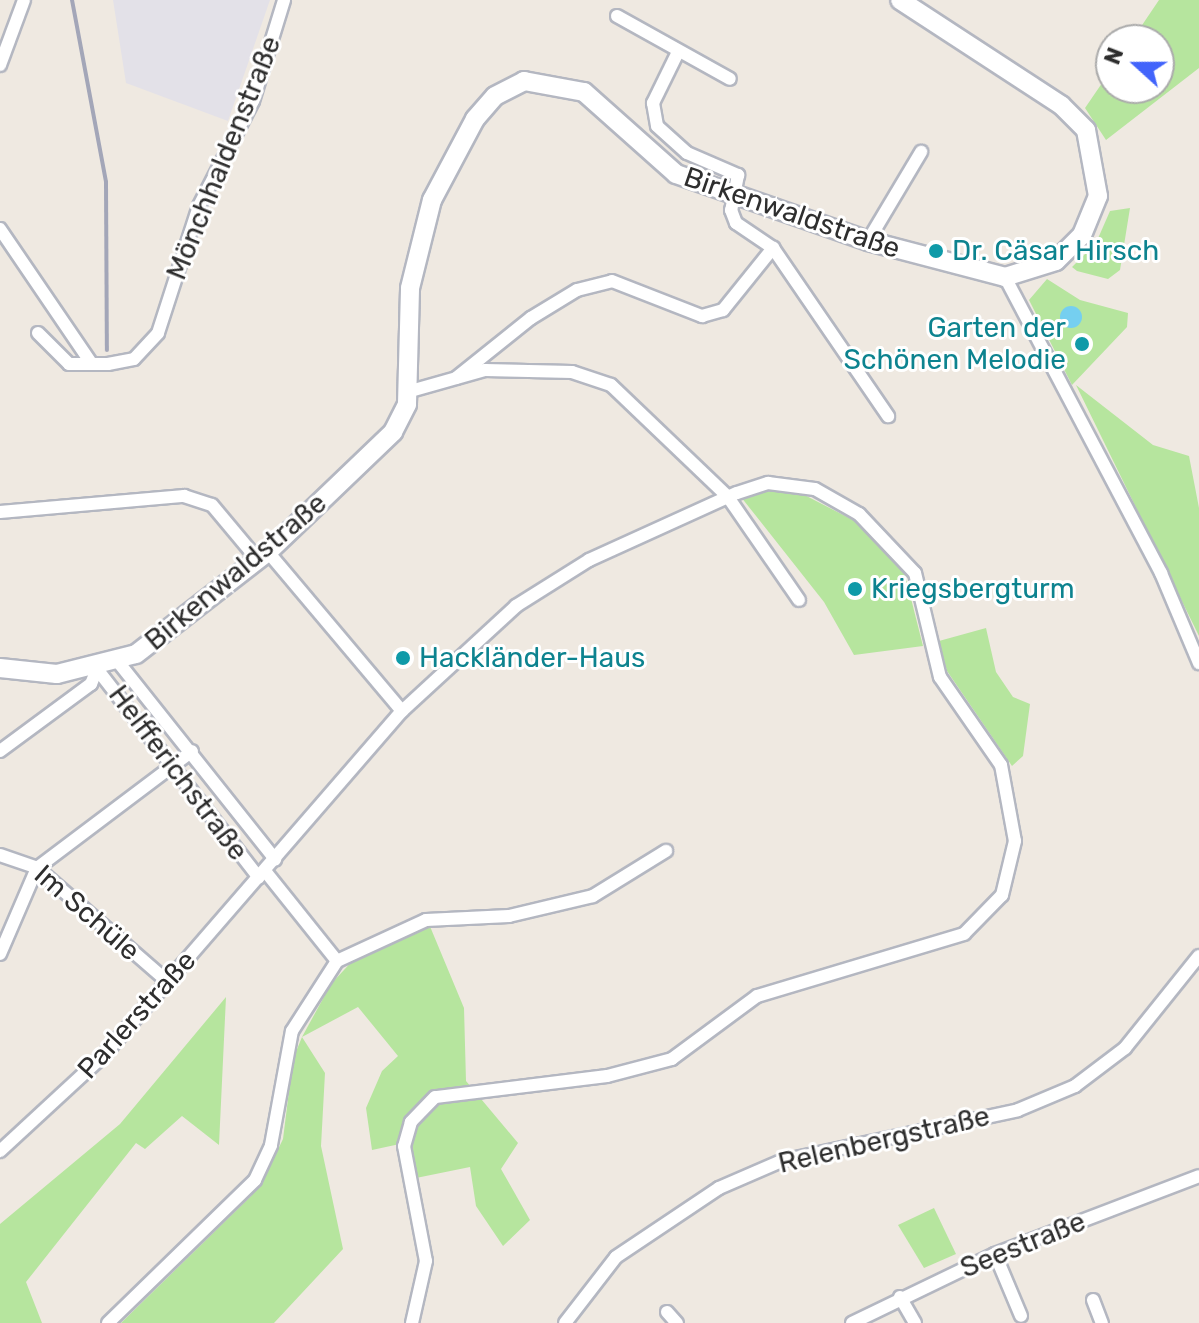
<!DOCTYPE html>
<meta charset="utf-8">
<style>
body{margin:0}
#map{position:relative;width:1199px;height:1323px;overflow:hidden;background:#efe9e1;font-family:Rubik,sans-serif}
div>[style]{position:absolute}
.industrial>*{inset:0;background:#e3e1e8}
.green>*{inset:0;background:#b6e59e}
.water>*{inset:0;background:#75cff0}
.round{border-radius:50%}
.roads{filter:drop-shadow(2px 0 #b4b7c1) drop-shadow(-2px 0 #b4b7c1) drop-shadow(0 2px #b4b7c1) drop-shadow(0 -2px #b4b7c1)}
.street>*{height:12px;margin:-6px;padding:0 6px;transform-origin:6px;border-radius:6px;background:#fff}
.secondary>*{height:18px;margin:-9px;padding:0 9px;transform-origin:9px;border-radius:9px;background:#fff}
.rail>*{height:4px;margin:-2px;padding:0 2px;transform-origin:2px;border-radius:2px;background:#a3a6b8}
.dots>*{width:22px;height:22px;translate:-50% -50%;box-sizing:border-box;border:4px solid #fff;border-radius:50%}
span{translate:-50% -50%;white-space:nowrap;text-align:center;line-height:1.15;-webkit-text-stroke:6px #fff;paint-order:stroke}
.street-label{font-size:28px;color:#2e2e2e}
.culture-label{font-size:28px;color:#0d838f}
.left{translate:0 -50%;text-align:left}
.right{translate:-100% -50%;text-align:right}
.north{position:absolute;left:1095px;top:24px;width:80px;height:80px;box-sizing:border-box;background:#fff;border:2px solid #ababab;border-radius:50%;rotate:291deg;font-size:22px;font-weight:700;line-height:32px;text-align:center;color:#2e2e2e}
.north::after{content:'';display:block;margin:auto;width:28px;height:36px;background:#4264fb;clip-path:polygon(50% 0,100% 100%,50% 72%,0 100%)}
</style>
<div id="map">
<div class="industrial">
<div style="clip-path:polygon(113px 0,270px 0,228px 121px,126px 83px)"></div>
</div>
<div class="green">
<div style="clip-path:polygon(1159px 0,1199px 0,1199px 68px,1106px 140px,1085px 108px,1111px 70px,1111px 88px,1159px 88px,1159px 40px,1132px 40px)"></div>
<div style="clip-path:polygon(1130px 208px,1120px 270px,1108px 279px,1077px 271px,1072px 267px,1096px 243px,1110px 211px)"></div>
<div style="clip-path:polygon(1047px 279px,1080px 300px,1128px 313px,1127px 327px,1072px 385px,1029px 300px)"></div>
<div style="clip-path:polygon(1076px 385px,1153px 445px,1189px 456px,1199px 508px,1199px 636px)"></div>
<div style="clip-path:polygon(789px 487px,853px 520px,901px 559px,923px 646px,854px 655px,824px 602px,741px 497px)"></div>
<div style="clip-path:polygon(986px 628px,996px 672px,1013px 697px,1030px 704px,1023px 756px,1012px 766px,947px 671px,939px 641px)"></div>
<div style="clip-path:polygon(429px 924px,464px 1008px,466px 1081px,518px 1143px,501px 1169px,530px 1220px,503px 1246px,476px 1206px,470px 1167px,416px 1178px,409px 1142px,372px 1150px,366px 1108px,382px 1071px,398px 1056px,358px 1007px,302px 1037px,325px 1073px,321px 1146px,343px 1249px,274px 1323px,121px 1323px,251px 1196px,269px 1168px,283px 1139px,293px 1059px,302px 1037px,331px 984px,356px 957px)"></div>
<div style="clip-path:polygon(226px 997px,219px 1145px,182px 1116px,145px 1149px,136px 1143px,26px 1282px,42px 1323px,0 1323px,0 1224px,120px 1124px)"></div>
<div style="clip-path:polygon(934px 1208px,956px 1254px,924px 1268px,898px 1225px)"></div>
</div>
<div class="water">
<div class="round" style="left:1060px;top:306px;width:22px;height:22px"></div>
</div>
<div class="roads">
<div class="street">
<div style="left:617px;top:16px;width:129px;rotate:29.1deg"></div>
<div style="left:678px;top:52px;width:57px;rotate:116.1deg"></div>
<div style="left:653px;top:103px;width:23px;rotate:80deg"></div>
<div style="left:657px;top:126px;width:40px;rotate:42deg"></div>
<div style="left:687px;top:153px;width:56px;rotate:23.3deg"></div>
<div style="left:738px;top:175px;width:36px;rotate:101deg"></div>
<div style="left:731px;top:210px;width:14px;rotate:69deg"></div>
<div style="left:736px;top:223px;width:45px;rotate:34deg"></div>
<div style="left:773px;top:248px;width:204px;rotate:55.6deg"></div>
<div style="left:0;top:65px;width:69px;rotate:-69.7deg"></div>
<div style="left:0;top:229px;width:162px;rotate:55.8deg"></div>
<div style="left:868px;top:241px;width:104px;rotate:-59.2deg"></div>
<div style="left:1005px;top:277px;width:335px;rotate:62.2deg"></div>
<div style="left:1161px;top:573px;width:98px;rotate:67.1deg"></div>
<div style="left:38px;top:333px;width:44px;rotate:45deg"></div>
<div style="left:69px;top:364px;width:39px"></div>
<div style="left:108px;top:364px;width:26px;rotate:-11deg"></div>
<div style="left:134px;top:359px;width:35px;rotate:-47deg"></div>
<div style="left:158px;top:333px;width:133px;rotate:-72.1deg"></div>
<div style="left:199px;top:206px;width:118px;rotate:-62.8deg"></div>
<div style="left:253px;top:101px;width:106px;rotate:-72.9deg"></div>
<div style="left:456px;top:378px;width:96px;rotate:-38.7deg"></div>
<div style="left:531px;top:318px;width:54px;rotate:-31.3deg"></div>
<div style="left:577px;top:290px;width:36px;rotate:-14deg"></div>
<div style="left:612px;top:281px;width:97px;rotate:21.3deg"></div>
<div style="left:702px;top:316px;width:22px;rotate:-16deg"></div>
<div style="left:723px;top:310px;width:80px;rotate:-51.1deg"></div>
<div style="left:407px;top:392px;width:81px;rotate:-15.8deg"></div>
<div style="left:485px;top:370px;width:87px;rotate:1.3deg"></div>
<div style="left:572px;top:372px;width:41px;rotate:18.4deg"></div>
<div style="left:611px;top:385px;width:162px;rotate:43.7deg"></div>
<div style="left:728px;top:497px;width:125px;rotate:55.4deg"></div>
<div style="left:0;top:512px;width:185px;rotate:-5deg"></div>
<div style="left:184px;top:496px;width:29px;rotate:18deg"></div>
<div style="left:212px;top:505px;width:72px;rotate:50.1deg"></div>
<div style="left:268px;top:552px;width:208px;rotate:49.9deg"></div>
<div style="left:119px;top:663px;width:251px;rotate:51.5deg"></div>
<div style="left:97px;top:669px;width:264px;rotate:52.2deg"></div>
<div style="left:0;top:751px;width:113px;rotate:-36.4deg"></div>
<div style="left:91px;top:684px;width:16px;rotate:-68deg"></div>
<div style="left:0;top:855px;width:39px;rotate:19deg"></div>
<div style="left:37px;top:868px;width:174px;rotate:41deg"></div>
<div style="left:265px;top:871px;width:115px;rotate:51.3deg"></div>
<div style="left:0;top:954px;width:94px;rotate:-66.7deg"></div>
<div style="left:37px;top:868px;width:194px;rotate:-37deg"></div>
<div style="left:0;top:1151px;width:140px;rotate:-42.7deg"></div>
<div style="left:103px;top:1056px;width:457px;rotate:-49.1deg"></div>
<div style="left:402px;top:711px;width:155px;rotate:-42.6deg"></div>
<div style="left:516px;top:606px;width:86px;rotate:-32.2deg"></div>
<div style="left:589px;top:560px;width:162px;rotate:-24.4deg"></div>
<div style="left:737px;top:493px;width:33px;rotate:-18deg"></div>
<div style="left:768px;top:483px;width:47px;rotate:7.3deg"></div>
<div style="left:815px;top:489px;width:51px;rotate:29.6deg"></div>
<div style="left:859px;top:514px;width:81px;rotate:46.5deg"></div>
<div style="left:915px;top:573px;width:107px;rotate:76.5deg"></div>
<div style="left:940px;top:677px;width:107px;rotate:55.3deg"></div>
<div style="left:1001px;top:765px;width:77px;rotate:79.6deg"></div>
<div style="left:1015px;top:841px;width:56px;rotate:103.5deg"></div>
<div style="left:1002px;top:895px;width:54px;rotate:134.3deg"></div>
<div style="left:964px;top:934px;width:216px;rotate:163.3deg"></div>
<div style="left:757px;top:996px;width:106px;rotate:143.5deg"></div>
<div style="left:672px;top:1059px;width:67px;rotate:165.3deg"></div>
<div style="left:607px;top:1076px;width:173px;rotate:173deg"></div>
<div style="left:435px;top:1097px;width:35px;rotate:134deg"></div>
<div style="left:411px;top:1122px;width:25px;rotate:106deg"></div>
<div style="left:404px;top:1146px;width:117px;rotate:79.2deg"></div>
<div style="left:426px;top:1261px;width:64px;rotate:102.7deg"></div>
<div style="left:995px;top:1254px;width:67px;rotate:67.2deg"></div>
<div style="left:900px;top:1297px;width:30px;rotate:60deg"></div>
<div style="left:1093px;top:1300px;width:25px;rotate:69deg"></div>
<div style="left:667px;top:1312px;width:15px;rotate:48deg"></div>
<div style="left:108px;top:1323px;width:205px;rotate:-44.2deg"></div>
<div style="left:255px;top:1180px;width:38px;rotate:-65deg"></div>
<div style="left:271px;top:1145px;width:116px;rotate:-79.6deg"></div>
<div style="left:292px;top:1031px;width:83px;rotate:-57.3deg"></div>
<div style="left:337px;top:961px;width:98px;rotate:-24.7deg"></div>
<div style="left:426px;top:920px;width:83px;rotate:-2.8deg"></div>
<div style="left:509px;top:916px;width:86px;rotate:-13.4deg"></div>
<div style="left:593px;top:896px;width:86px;rotate:-31.7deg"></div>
<div style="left:565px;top:1323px;width:83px;rotate:-52.3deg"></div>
<div style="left:616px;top:1257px;width:124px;rotate:-33.8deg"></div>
<div style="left:719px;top:1188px;width:68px;rotate:-23.5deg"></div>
<div style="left:781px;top:1161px;width:242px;rotate:-12.1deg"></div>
<div style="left:1018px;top:1110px;width:62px;rotate:-22.8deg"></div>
<div style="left:1075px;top:1086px;width:63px;rotate:-37.2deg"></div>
<div style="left:1125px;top:1048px;width:118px;rotate:-51.2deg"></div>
<div style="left:852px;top:1323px;width:159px;rotate:-25.8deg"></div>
<div style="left:995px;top:1254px;width:218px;rotate:-20.9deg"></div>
</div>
<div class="secondary">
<div style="left:0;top:668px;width:57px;rotate:6deg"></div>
<div style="left:57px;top:674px;width:81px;rotate:-14.2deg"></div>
<div style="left:136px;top:654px;width:168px;rotate:-37.8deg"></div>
<div style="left:269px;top:551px;width:172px;rotate:-43.8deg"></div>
<div style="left:393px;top:432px;width:31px;rotate:-63deg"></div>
<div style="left:407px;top:404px;width:116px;rotate:-88.5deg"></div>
<div style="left:410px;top:288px;width:91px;rotate:-76deg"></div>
<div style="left:432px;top:200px;width:92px;rotate:-62deg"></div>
<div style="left:475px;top:119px;width:30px;rotate:-49deg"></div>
<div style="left:495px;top:96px;width:33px;rotate:-27deg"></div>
<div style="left:524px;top:81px;width:61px;rotate:10.4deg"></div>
<div style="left:584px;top:92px;width:123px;rotate:41.7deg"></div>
<div style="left:676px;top:174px;width:203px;rotate:19.2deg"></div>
<div style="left:868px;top:241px;width:142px;rotate:14.7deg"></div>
<div style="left:1005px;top:277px;width:53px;rotate:-17.4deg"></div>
<div style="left:1056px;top:261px;width:37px;rotate:-45deg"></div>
<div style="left:1082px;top:235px;width:42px;rotate:-67.7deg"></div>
<div style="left:1098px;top:196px;width:67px;rotate:-100.3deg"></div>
<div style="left:1086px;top:130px;width:35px;rotate:-135deg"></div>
<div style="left:1061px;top:105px;width:192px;rotate:-146.9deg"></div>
</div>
</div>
<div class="rail">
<div style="left:72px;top:0;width:185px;rotate:79.4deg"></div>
<div style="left:106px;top:182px;width:168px;rotate:89.7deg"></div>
</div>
<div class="dots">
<div style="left:936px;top:251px;background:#0f9aa8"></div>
<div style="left:1082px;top:344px;background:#0f9aa8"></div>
<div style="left:855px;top:589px;background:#0f9aa8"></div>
<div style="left:403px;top:658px;background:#0f9aa8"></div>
</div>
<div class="street-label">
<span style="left:224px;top:158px;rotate:-68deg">Mönchhaldenstraße</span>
<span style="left:792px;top:213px;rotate:19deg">Birkenwaldstraße</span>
<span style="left:236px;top:572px;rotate:-40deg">Birkenwaldstraße</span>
<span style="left:178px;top:773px;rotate:53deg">Helfferichstraße</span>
<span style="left:87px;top:913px;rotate:41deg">Im Schüle</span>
<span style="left:137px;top:1015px;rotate:-48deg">Parlerstraße</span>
<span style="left:884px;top:1140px;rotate:-13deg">Relenbergstraße</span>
<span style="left:1023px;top:1245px;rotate:-22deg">Seestraße</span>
</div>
<div class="culture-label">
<span class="left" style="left:952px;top:251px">Dr. Cäsar Hirsch</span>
<span class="right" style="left:1066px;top:344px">Garten der<br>Schönen Melodie</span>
<span class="left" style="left:871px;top:589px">Kriegsbergturm</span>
<span class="left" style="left:419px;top:658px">Hackländer-Haus</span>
</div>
<div class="north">N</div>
</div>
